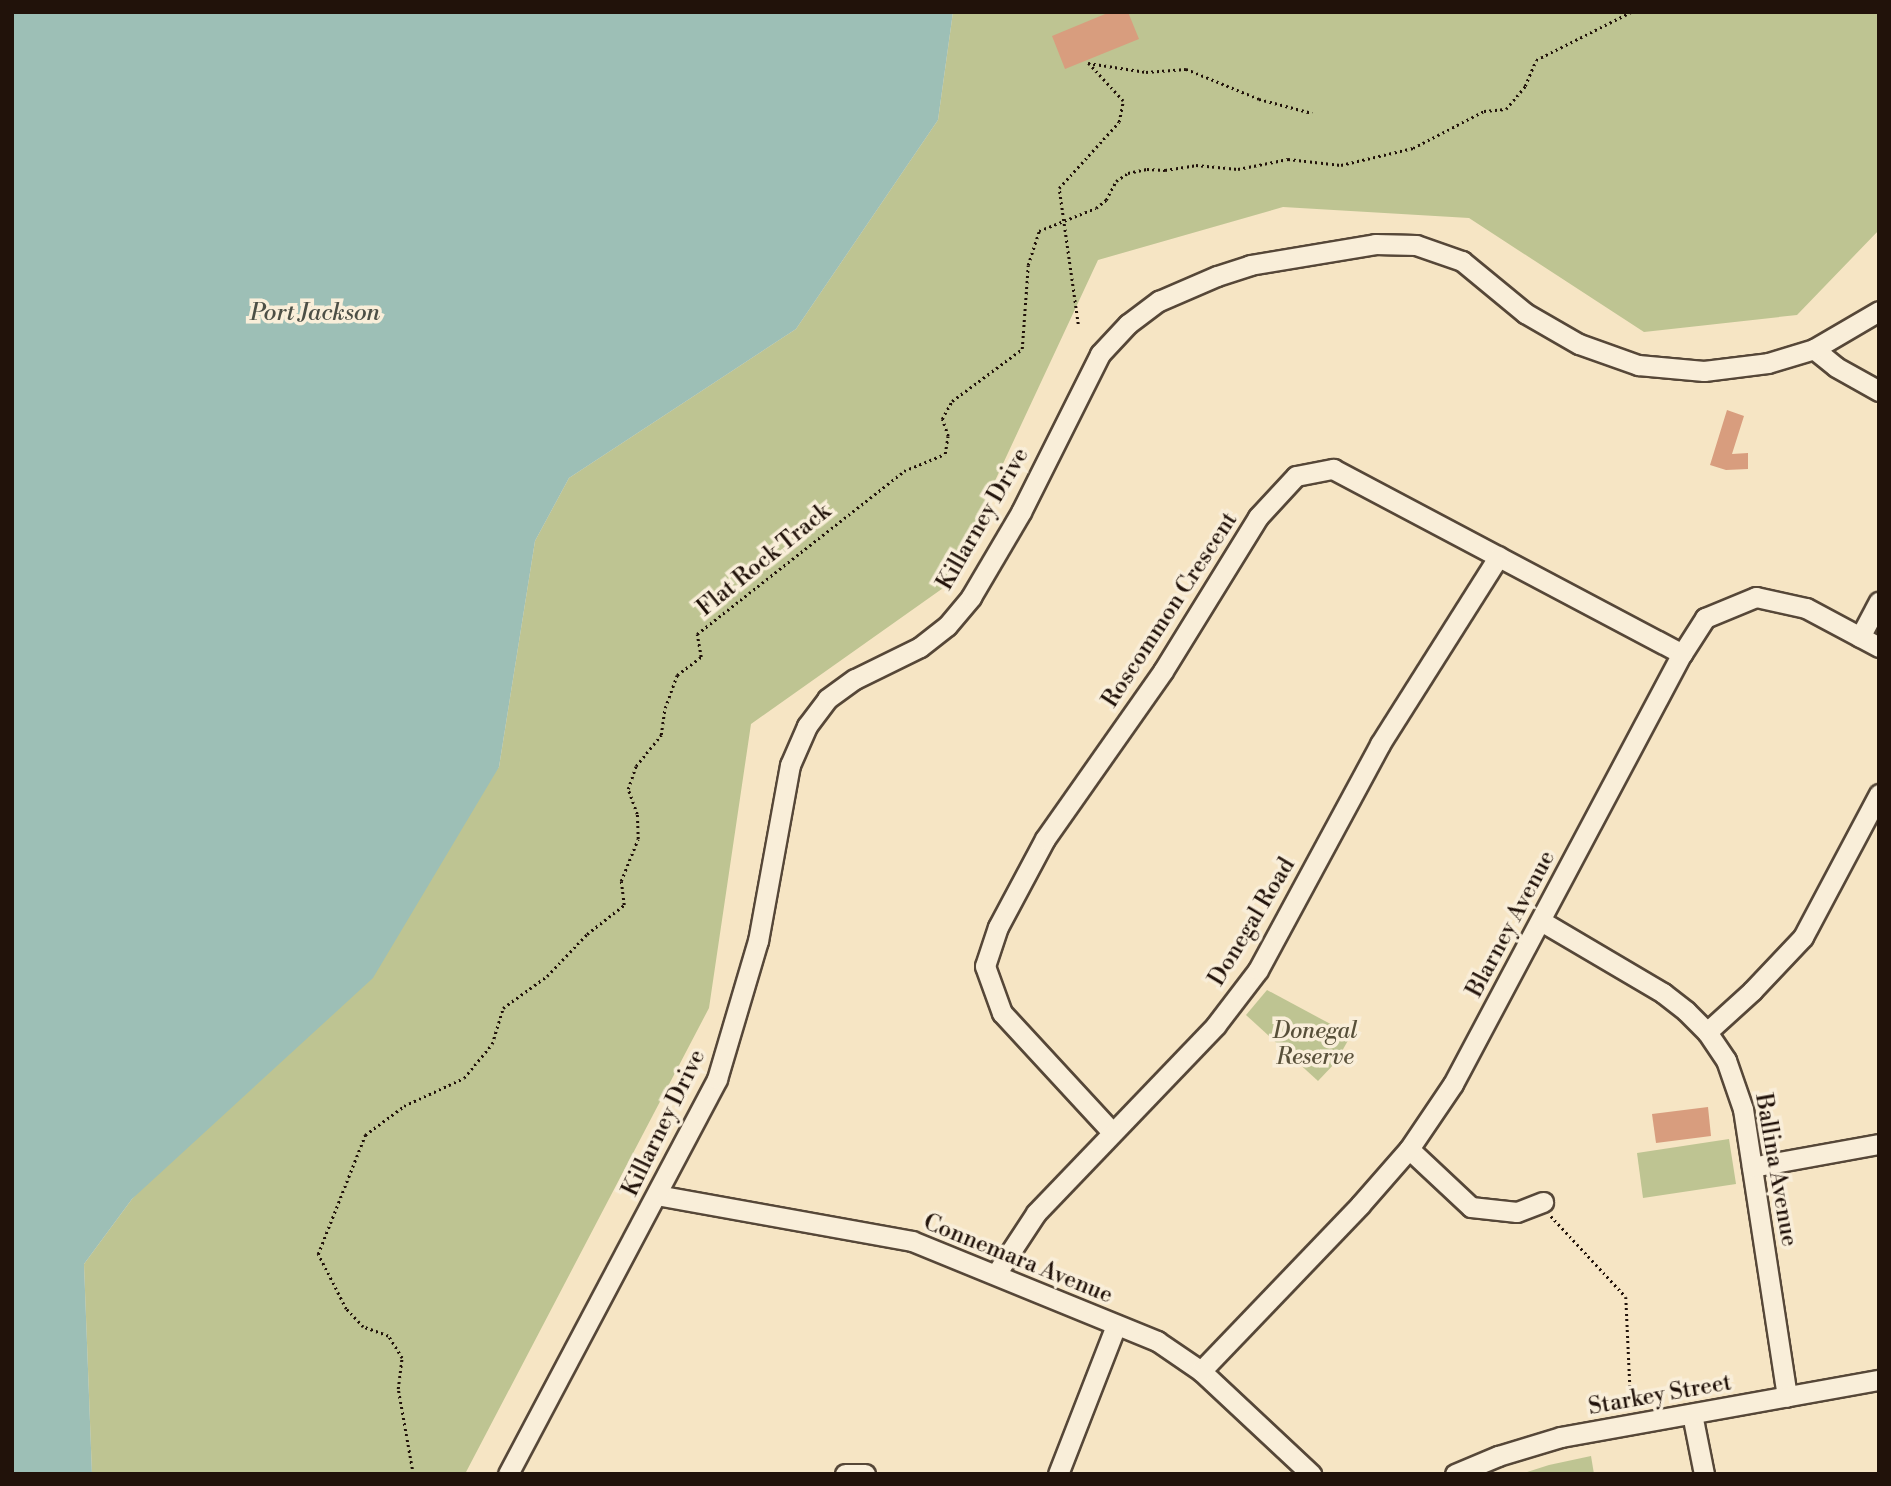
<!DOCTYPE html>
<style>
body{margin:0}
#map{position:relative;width:1891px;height:1486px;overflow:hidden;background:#f6e5c4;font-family:"Libre Bodoni",serif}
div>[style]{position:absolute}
.green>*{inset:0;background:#bec492}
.water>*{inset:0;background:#9dbfb6}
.building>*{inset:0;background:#d89d7e}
.path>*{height:2.5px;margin-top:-1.25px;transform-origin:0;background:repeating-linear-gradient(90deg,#21120a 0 2px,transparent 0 5.5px)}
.roads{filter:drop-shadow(2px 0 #564738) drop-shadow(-2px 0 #564738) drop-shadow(0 2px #564738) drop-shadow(0 -2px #564738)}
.street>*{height:19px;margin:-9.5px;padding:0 9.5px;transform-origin:9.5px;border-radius:9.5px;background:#f9eed9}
span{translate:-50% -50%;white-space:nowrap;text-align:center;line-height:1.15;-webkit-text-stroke:7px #f9eed9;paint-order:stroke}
.street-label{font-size:23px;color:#21120a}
.park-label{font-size:23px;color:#58503a;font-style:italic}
.water-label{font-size:24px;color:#4c4f46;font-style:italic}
.frame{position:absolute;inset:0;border:14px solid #21120a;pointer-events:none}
</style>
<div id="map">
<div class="green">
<div style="clip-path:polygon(953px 12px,1879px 12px,1879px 230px,1797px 315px,1644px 332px,1469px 218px,1283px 207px,1098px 260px,946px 586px,751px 724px,709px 1008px,465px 1474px,92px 1474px,84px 1264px,132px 1199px,499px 767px,535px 541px,569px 478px,796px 329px,938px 120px)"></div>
<div style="clip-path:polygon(1267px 990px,1351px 1035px,1336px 1062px,1318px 1081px,1246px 1015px)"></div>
<div style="clip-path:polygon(1729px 1139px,1736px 1184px,1643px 1198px,1637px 1153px)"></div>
<div style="clip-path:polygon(1591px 1456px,1594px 1474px,1521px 1474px,1549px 1465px)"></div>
</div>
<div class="water">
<div style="clip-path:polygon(12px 12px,953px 12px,938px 120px,796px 329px,569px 478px,535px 541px,499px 767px,373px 978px,132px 1199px,84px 1264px,92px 1474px,12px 1474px)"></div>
</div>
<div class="building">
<div style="clip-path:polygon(1110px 12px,1128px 12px,1139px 39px,1065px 69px,1052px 36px)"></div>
<div style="clip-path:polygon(1727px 410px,1744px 416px,1732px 454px,1748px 453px,1748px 469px,1726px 470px,1710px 465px)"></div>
<div style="clip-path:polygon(1708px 1107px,1711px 1136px,1656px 1143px,1652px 1114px)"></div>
</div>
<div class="path">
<div style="left:1078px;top:324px;width:137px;rotate:-98deg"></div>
<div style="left:1059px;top:188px;width:89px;rotate:-47.7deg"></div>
<div style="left:1119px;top:122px;width:21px;rotate:-79deg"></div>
<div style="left:1123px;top:101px;width:52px;rotate:-132.6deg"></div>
<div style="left:1088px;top:63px;width:59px;rotate:8.8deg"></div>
<div style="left:1146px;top:72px;width:40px;rotate:-4.3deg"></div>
<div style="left:1186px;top:69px;width:79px;rotate:22.3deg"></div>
<div style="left:1259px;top:99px;width:55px;rotate:14.8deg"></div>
<div style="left:1551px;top:1216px;width:110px;rotate:47.2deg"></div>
<div style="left:1626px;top:1297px;width:111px;rotate:87.4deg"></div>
<div style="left:413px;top:1474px;width:86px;rotate:-100deg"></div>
<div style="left:398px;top:1389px;width:31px;rotate:-83deg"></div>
<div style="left:402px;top:1358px;width:26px;rotate:-122deg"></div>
<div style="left:388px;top:1336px;width:27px;rotate:-160deg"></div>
<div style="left:363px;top:1327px;width:25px;rotate:-133deg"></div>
<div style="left:346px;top:1309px;width:62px;rotate:-117deg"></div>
<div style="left:318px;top:1254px;width:128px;rotate:-68.4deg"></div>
<div style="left:365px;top:1135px;width:49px;rotate:-36.6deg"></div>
<div style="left:404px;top:1106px;width:66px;rotate:-25deg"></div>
<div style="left:464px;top:1078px;width:44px;rotate:-50.5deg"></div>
<div style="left:492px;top:1044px;width:38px;rotate:-73deg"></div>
<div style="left:503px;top:1008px;width:54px;rotate:-36deg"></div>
<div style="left:547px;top:976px;width:58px;rotate:-46.4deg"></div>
<div style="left:587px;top:934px;width:47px;rotate:-38.1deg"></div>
<div style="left:624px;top:905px;width:24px;rotate:-97deg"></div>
<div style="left:621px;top:881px;width:45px;rotate:-68deg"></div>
<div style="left:638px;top:839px;width:25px;rotate:-92deg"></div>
<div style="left:637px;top:814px;width:27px;rotate:-110deg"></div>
<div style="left:628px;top:789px;width:24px;rotate:-71deg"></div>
<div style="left:636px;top:766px;width:40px;rotate:-51deg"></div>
<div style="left:661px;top:735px;width:27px;rotate:-82deg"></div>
<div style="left:665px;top:708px;width:35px;rotate:-70deg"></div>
<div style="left:677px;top:675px;width:30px;rotate:-37deg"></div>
<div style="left:701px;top:657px;width:23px;rotate:-100deg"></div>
<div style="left:697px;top:634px;width:263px;rotate:-38.2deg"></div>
<div style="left:904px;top:471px;width:44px;rotate:-22.5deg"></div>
<div style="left:945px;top:454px;width:18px;rotate:-81deg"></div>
<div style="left:948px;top:436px;width:18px;rotate:-109deg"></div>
<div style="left:942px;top:419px;width:21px;rotate:-61deg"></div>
<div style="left:952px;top:401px;width:87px;rotate:-36.6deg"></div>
<div style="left:1022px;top:349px;width:84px;rotate:-85.9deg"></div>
<div style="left:1028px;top:265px;width:36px;rotate:-72deg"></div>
<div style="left:1039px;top:231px;width:61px;rotate:-22deg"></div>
<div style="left:1096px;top:208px;width:13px;rotate:-39deg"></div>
<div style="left:1106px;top:200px;width:21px;rotate:-62deg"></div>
<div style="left:1116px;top:181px;width:14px;rotate:-34deg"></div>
<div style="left:1128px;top:173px;width:19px;rotate:-12deg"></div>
<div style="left:1147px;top:169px;width:18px;rotate:3deg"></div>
<div style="left:1165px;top:170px;width:31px;rotate:-9deg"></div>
<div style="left:1196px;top:165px;width:42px;rotate:5.4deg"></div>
<div style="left:1238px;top:169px;width:51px;rotate:-11.3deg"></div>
<div style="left:1288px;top:159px;width:53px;rotate:6.5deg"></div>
<div style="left:1341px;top:165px;width:74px;rotate:-13.3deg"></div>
<div style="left:1413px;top:148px;width:80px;rotate:-27.5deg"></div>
<div style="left:1484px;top:111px;width:22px;rotate:-5deg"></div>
<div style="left:1506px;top:109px;width:30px;rotate:-50deg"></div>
<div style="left:1525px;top:86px;width:28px;rotate:-67deg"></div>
<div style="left:1536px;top:60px;width:106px;rotate:-26.8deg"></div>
</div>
<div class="roads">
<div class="street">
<div style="left:1814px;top:349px;width:28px;rotate:39deg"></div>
<div style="left:1836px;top:367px;width:49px;rotate:29.2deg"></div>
<div style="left:1860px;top:637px;width:40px;rotate:-62deg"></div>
<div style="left:1541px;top:921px;width:142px;rotate:30.5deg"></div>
<div style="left:1663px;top:993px;width:29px;rotate:38deg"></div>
<div style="left:1686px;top:1011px;width:30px;rotate:45deg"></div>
<div style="left:1707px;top:1032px;width:34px;rotate:56deg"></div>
<div style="left:1726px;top:1060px;width:52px;rotate:70.9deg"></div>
<div style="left:1743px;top:1109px;width:291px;rotate:81.3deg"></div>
<div style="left:1707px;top:1032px;width:61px;rotate:-42.3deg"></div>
<div style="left:1752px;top:991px;width:74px;rotate:-46.6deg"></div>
<div style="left:1803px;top:937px;width:162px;rotate:-62deg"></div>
<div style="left:1112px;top:1132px;width:162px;rotate:-132.7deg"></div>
<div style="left:1002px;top:1013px;width:50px;rotate:-109.9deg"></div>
<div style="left:985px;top:966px;width:41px;rotate:-71.6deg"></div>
<div style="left:998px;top:927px;width:100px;rotate:-61.9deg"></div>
<div style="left:1045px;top:839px;width:205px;rotate:-54.9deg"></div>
<div style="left:1163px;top:671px;width:181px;rotate:-58.3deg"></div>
<div style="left:1258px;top:517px;width:56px;rotate:-47.2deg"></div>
<div style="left:1296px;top:476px;width:38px;rotate:-11deg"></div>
<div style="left:1333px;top:469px;width:395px;rotate:27.9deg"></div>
<div style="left:1409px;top:1149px;width:85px;rotate:43.1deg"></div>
<div style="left:1471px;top:1207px;width:46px;rotate:6.2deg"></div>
<div style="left:1517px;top:1212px;width:28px;rotate:-21deg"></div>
<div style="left:1752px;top:1167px;width:129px;rotate:-10.3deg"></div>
<div style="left:657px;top:1195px;width:259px;rotate:10.2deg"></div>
<div style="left:912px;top:1241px;width:265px;rotate:22.2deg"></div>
<div style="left:1157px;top:1341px;width:53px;rotate:34.3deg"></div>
<div style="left:1201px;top:1371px;width:151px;rotate:43.1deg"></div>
<div style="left:996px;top:1274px;width:73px;rotate:-56.7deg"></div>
<div style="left:1036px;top:1213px;width:260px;rotate:-46.2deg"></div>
<div style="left:1216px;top:1025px;width:69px;rotate:-52.6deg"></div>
<div style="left:1258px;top:970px;width:257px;rotate:-61.6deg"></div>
<div style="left:1380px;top:744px;width:222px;rotate:-57.7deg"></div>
<div style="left:1201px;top:1371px;width:230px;rotate:-46.2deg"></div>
<div style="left:1360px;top:1205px;width:74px;rotate:-48.8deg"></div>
<div style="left:1409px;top:1149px;width:78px;rotate:-55.9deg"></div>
<div style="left:1453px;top:1084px;width:487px;rotate:-62deg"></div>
<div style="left:1682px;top:654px;width:43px;rotate:-57.4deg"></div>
<div style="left:1705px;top:618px;width:55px;rotate:-22.4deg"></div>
<div style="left:1756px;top:597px;width:51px;rotate:12.4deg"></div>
<div style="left:1806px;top:608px;width:83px;rotate:28.1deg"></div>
<div style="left:1692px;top:1414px;width:61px;rotate:78.7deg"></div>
<div style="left:508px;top:1474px;width:447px;rotate:-62.1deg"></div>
<div style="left:717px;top:1079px;width:144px;rotate:-73.5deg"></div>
<div style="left:758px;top:941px;width:179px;rotate:-79.7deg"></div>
<div style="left:790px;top:765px;width:43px;rotate:-66.4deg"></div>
<div style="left:807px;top:726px;width:34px;rotate:-53deg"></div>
<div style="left:827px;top:699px;width:34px;rotate:-36deg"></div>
<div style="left:855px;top:679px;width:72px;rotate:-26.2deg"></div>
<div style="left:920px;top:647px;width:34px;rotate:-38deg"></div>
<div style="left:947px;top:626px;width:38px;rotate:-50deg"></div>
<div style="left:971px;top:597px;width:99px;rotate:-59.5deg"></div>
<div style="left:1021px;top:512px;width:177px;rotate:-63.4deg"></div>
<div style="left:1100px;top:354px;width:41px;rotate:-47deg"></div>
<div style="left:1128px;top:324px;width:39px;rotate:-37deg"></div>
<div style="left:1159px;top:301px;width:63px;rotate:-23.3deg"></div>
<div style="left:1217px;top:276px;width:35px;rotate:-18deg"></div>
<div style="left:1250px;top:265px;width:127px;rotate:-9.5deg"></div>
<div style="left:1375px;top:244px;width:41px;rotate:1.4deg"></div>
<div style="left:1416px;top:245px;width:49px;rotate:19.2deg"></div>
<div style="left:1462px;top:261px;width:82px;rotate:39.5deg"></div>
<div style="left:1525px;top:313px;width:62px;rotate:29.9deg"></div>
<div style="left:1579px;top:344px;width:63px;rotate:19.6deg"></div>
<div style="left:1638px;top:365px;width:66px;rotate:5.2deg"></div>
<div style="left:1704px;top:371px;width:64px;rotate:-7.1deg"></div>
<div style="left:1768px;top:363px;width:48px;rotate:-16.9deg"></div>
<div style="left:1814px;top:349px;width:75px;rotate:-30.3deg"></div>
<div style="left:845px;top:1474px;width:20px"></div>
<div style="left:1058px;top:1474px;width:160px;rotate:-68.7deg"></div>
<div style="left:1455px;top:1474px;width:47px;rotate:-22.7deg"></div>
<div style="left:1498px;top:1456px;width:66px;rotate:-16.8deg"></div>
<div style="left:1561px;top:1437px;width:323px;rotate:-10.2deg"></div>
</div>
</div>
<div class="street-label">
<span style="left:983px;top:519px;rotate:-60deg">Killarney Drive</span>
<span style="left:764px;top:560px;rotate:-39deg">Flat Rock Track</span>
<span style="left:1170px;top:610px;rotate:-57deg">Roscommon Crescent</span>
<span style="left:1252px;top:922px;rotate:-59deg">Donegal Road</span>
<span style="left:1511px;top:924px;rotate:-62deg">Blarney Avenue</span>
<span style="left:664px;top:1123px;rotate:-64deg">Killarney Drive</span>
<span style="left:1776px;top:1170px;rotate:80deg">Ballina Avenue</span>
<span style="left:1018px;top:1259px;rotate:22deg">Connemara Avenue</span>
<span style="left:1660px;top:1395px;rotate:-10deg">Starkey Street</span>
</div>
<div class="park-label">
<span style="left:1315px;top:1044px">Donegal<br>Reserve</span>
</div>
<div class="water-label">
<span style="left:315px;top:314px">Port Jackson</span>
</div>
<div class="frame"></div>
</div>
